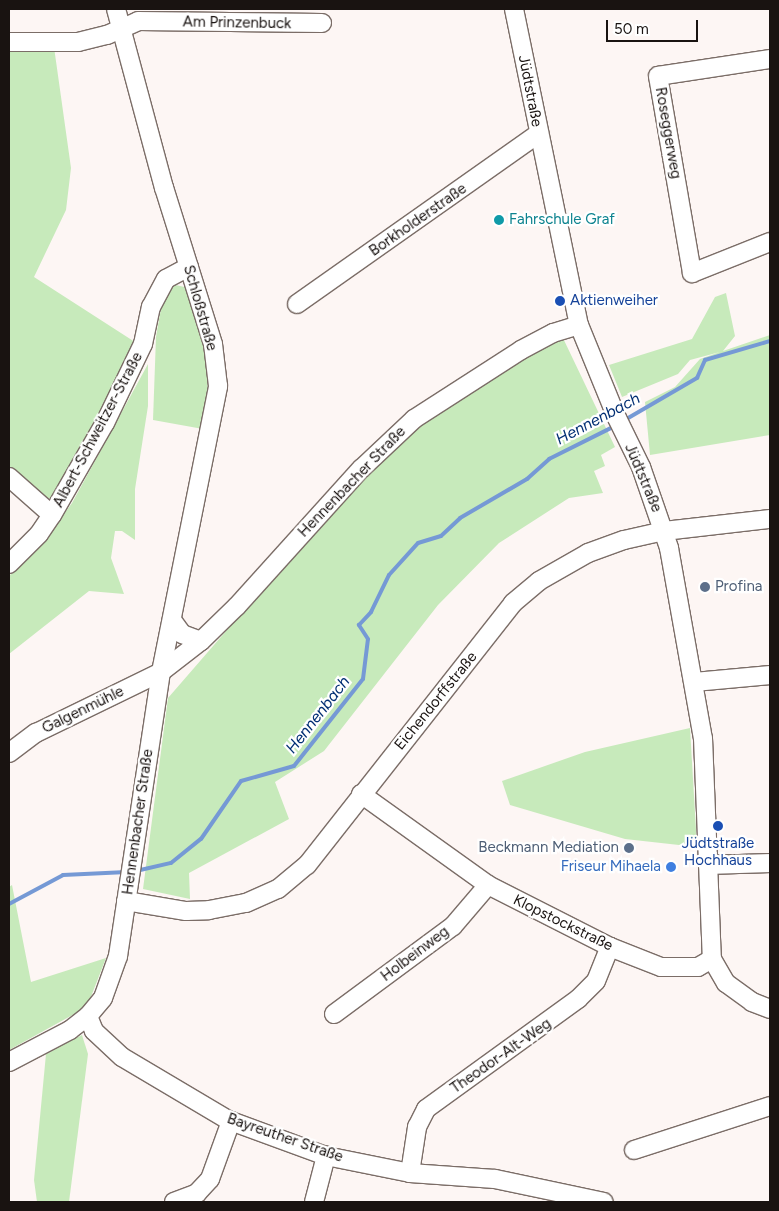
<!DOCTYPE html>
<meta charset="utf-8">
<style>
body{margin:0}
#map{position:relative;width:779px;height:1211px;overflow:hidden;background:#fdf6f4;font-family:Figtree,sans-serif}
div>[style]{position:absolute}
.green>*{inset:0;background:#c7eabb}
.stream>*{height:4px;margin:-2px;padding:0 2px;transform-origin:2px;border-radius:2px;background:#7599d5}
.roads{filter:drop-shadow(1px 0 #7b6d67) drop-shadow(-1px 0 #7b6d67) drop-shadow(0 1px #7b6d67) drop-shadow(0 -1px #7b6d67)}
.minor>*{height:18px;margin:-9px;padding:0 9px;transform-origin:9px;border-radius:9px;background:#fff}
.dots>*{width:14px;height:14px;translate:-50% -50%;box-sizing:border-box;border:2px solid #fff;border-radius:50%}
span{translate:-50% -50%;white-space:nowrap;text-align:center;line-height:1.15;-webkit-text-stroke:4.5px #fff;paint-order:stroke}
.street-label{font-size:15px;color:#191311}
.culture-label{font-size:15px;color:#0d838f}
.left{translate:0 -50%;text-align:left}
.transit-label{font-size:15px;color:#164399}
.service-label{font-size:15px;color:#4e5e75}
.right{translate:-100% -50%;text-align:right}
.shop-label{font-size:15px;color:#366cbe}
.water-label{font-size:16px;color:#022f74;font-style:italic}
.frame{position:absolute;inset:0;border:10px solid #191311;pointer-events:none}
.scale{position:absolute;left:606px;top:20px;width:92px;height:22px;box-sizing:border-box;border:2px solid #191311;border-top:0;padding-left:6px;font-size:15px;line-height:18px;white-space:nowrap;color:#191311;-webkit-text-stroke:4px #fff;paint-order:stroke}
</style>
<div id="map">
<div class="green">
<div style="clip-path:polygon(54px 47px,71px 168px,66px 210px,34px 277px,138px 344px,54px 498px,41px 498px,9px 469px,9px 48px)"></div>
<div style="clip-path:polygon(171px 284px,189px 288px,207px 361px,208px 401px,203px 429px,153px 420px,156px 337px,164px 291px)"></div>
<div style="clip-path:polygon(726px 293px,735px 336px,723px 351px,770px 335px,770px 435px,650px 455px,645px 402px,675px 387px,700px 359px,720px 352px,690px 360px,678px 374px,622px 397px,609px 365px,692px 339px,715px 297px)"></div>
<div style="clip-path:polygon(562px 336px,615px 447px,601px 455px,605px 466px,594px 471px,603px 493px,569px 498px,499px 543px,438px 605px,324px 751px,275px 782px,289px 819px,189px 873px,190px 899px,143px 889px,168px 698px,376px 458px,473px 388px)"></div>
<div style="clip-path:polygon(148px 364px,148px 406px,135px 489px,135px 540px,122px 531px,115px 531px,111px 558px,124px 594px,89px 591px,9px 654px,9px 576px,42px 544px,72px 503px)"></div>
<div style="clip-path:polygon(690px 728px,697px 847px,625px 839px,510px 805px,502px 781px,585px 752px)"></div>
<div style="clip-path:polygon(12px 885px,31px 982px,106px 958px,87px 1007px,9px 1050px,9px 887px)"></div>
<div style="clip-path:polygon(82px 1035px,88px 1054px,69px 1202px,37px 1202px,34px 1180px,46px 1054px)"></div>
</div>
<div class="stream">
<div style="left:623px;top:421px;width:86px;rotate:-30.2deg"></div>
<div style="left:697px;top:378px;width:20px;rotate:-66deg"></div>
<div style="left:705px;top:360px;width:68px;rotate:-16.3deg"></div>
<div style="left:136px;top:871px;width:36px;rotate:-13deg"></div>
<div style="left:171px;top:863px;width:38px;rotate:-39deg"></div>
<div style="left:201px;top:839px;width:70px;rotate:-55.4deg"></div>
<div style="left:241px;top:781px;width:55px;rotate:-15.8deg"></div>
<div style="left:294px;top:766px;width:111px;rotate:-51.6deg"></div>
<div style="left:363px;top:679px;width:40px;rotate:-82.9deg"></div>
<div style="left:368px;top:639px;width:17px;rotate:-123deg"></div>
<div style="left:359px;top:625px;width:18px;rotate:-47deg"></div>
<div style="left:371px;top:612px;width:41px;rotate:-64.1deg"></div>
<div style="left:389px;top:575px;width:43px;rotate:-47.8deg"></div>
<div style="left:418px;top:543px;width:24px;rotate:-17deg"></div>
<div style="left:441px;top:536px;width:26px;rotate:-43deg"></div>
<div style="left:460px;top:518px;width:78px;rotate:-30.2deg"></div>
<div style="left:527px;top:479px;width:30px;rotate:-42deg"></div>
<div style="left:549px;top:459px;width:74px;rotate:-26.6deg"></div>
<div style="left:9px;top:904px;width:61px;rotate:-28.2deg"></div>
<div style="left:63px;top:875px;width:64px;rotate:-2.7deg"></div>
</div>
<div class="roads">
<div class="minor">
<div style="left:514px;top:9px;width:323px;rotate:78.4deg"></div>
<div style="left:579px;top:325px;width:100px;rotate:67.8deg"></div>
<div style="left:617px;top:418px;width:55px;rotate:63.9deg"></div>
<div style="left:641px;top:467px;width:86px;rotate:70.9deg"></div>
<div style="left:669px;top:548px;width:193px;rotate:79.9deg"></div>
<div style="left:703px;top:738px;width:221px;rotate:87.7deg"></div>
<div style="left:712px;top:959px;width:28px;rotate:60deg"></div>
<div style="left:726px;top:983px;width:32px;rotate:36deg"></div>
<div style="left:752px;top:1002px;width:19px;rotate:21deg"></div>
<div style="left:9px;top:42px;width:69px"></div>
<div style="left:78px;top:42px;width:30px;rotate:-14deg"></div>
<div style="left:107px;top:35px;width:34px;rotate:-24deg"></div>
<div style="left:138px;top:21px;width:184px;rotate:0.6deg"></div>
<div style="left:770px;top:59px;width:113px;rotate:171.4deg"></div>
<div style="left:658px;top:76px;width:200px;rotate:80.2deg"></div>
<div style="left:692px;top:273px;width:84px;rotate:-21.7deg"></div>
<div style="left:297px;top:304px;width:296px;rotate:-35.2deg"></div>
<div style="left:9px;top:477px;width:57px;rotate:41.5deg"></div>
<div style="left:9px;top:564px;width:42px;rotate:-45deg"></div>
<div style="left:39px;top:534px;width:23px;rotate:-56deg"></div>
<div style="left:52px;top:515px;width:106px;rotate:-60.1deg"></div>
<div style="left:105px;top:423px;width:88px;rotate:-64.3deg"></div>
<div style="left:143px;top:344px;width:38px;rotate:-78deg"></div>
<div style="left:151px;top:307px;width:32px;rotate:-62deg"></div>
<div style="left:166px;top:279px;width:26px;rotate:-28deg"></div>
<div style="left:172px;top:620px;width:17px;rotate:54deg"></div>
<div style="left:182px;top:634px;width:20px;rotate:20deg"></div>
<div style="left:695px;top:682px;width:75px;rotate:-5.3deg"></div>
<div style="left:9px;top:753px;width:34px;rotate:-37deg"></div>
<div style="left:36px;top:733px;width:139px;rotate:-26deg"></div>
<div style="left:161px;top:672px;width:51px;rotate:-37.8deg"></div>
<div style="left:201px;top:641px;width:50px;rotate:-44.2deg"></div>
<div style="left:237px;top:606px;width:185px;rotate:-47.9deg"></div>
<div style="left:361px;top:469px;width:73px;rotate:-43.3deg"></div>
<div style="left:414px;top:419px;width:127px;rotate:-32.8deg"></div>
<div style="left:521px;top:350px;width:36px;rotate:-28deg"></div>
<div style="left:553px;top:333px;width:27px;rotate:-17deg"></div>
<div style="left:361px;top:794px;width:156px;rotate:35.6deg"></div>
<div style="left:488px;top:885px;width:137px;rotate:26.9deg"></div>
<div style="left:610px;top:947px;width:55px;rotate:21.4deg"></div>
<div style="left:661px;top:967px;width:37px"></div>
<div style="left:698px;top:967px;width:16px;rotate:-30deg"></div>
<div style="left:708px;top:865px;width:62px;rotate:-1.8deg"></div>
<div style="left:126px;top:901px;width:61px;rotate:9.5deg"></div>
<div style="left:186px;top:911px;width:23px;rotate:-2deg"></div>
<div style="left:209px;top:910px;width:38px;rotate:-11deg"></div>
<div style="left:246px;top:903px;width:35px;rotate:-24deg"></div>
<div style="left:278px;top:889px;width:38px;rotate:-40deg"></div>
<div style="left:307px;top:865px;width:333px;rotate:-51.8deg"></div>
<div style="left:513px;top:603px;width:34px;rotate:-40deg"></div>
<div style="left:539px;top:581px;width:56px;rotate:-29.7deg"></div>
<div style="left:588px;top:553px;width:38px;rotate:-20deg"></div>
<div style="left:624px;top:540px;width:41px;rotate:-12.7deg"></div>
<div style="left:664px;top:531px;width:107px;rotate:-6.5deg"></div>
<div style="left:334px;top:1014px;width:148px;rotate:-36.5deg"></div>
<div style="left:453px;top:926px;width:54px;rotate:-49.5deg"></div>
<div style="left:88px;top:1016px;width:16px;rotate:68deg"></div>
<div style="left:94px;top:1031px;width:38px;rotate:43deg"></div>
<div style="left:122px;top:1057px;width:123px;rotate:30.7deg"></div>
<div style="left:228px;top:1120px;width:104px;rotate:20.2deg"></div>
<div style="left:326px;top:1156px;width:86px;rotate:11.4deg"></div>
<div style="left:410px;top:1173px;width:85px;rotate:4deg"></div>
<div style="left:495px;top:1179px;width:111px;rotate:11.9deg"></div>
<div style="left:9px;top:1062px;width:69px;rotate:-27.7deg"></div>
<div style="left:70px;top:1030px;width:23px;rotate:-38deg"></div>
<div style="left:88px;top:1016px;width:23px;rotate:-50deg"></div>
<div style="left:103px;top:998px;width:45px;rotate:-70.3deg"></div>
<div style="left:118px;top:956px;width:287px;rotate:-81.4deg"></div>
<div style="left:161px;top:672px;width:292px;rotate:-78.7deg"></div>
<div style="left:218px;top:386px;width:42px;rotate:-96.8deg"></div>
<div style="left:213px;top:344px;width:164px;rotate:-107.4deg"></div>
<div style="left:164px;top:188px;width:185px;rotate:-105deg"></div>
<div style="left:634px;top:1150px;width:143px;rotate:-17.9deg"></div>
<div style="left:410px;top:1173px;width:47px;rotate:-81.3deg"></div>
<div style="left:417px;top:1127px;width:20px;rotate:-63deg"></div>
<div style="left:426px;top:1109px;width:188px;rotate:-35.9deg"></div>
<div style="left:578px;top:999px;width:25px;rotate:-45deg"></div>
<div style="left:596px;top:981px;width:37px;rotate:-68deg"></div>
<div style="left:174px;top:1202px;width:25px;rotate:-21deg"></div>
<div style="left:197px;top:1193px;width:19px;rotate:-47deg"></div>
<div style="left:210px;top:1179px;width:62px;rotate:-70.1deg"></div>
<div style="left:314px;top:1202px;width:48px;rotate:-75.4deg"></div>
</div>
</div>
<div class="dots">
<div style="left:499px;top:220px;background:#0f9aa8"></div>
<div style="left:560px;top:301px;background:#1a4fb4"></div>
<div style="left:705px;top:587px;background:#5c6f8a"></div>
<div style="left:718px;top:826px;background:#1a4fb4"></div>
<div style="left:629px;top:848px;background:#5c6f8a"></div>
<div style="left:671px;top:867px;background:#3f7fe0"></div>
</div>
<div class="street-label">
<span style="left:237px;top:23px;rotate:1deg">Am Prinzenbuck</span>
<span style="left:530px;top:91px;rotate:79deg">Jüdtstraße</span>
<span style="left:668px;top:133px;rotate:80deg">Roseggerweg</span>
<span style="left:418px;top:220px;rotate:-35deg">Borkholderstraße</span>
<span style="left:200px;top:308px;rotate:74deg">Schloßstraße</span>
<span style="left:98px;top:430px;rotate:-62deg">Albert-Schweitzer-Straße</span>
<span style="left:643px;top:478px;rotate:67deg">Jüdtstraße</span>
<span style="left:352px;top:482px;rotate:-46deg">Hennenbacher Straße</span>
<span style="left:436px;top:701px;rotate:-51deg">Eichendorffstraße</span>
<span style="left:83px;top:710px;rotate:-26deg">Galgenmühle</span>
<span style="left:138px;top:822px;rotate:-82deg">Hennenbacher Straße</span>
<span style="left:563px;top:923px;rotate:26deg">Klopstockstraße</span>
<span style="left:415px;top:954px;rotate:-37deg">Holbeinweg</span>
<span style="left:501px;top:1056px;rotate:-35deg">Theodor-Alt-Weg</span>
<span style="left:285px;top:1138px;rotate:19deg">Bayreuther Straße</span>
</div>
<div class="culture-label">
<span class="left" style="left:509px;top:220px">Fahrschule Graf</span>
</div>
<div class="transit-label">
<span class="left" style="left:570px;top:301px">Aktienweiher</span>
<span style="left:718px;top:852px">Jüdtstraße<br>Hochhaus</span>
</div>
<div class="service-label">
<span class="left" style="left:715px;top:587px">Profina</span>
<span class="right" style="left:619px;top:848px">Beckmann Mediation</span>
</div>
<div class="shop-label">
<span class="right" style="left:661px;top:867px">Friseur Mihaela</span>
</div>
<div class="water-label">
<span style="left:598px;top:419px;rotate:-28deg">Hennenbach</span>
<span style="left:318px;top:715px;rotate:-52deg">Hennenbach</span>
</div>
<div class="frame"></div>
<div class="scale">50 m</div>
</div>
